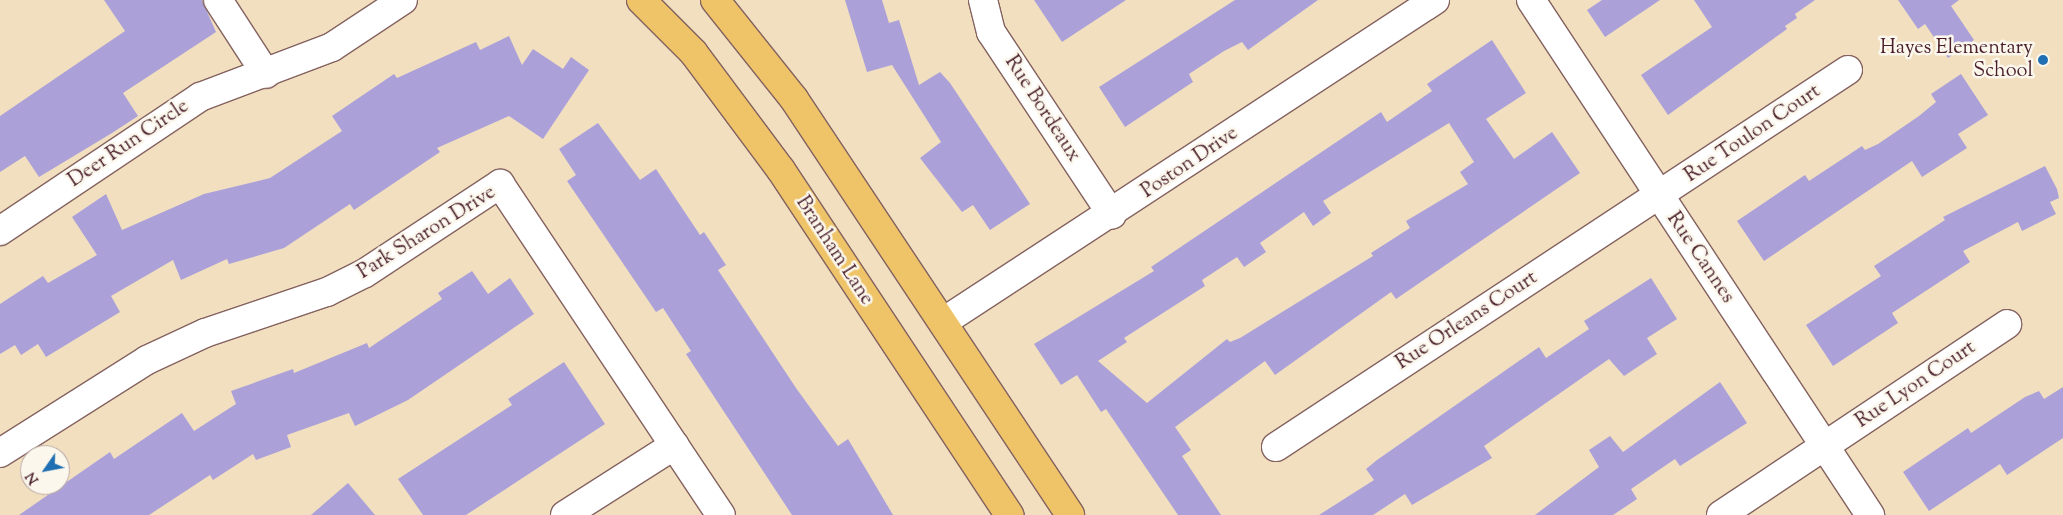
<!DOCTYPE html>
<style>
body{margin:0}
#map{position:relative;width:2063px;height:515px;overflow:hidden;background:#f1dfc0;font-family:"Sorts Mill Goudy",serif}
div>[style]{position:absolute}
.building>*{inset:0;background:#aba1d8}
.roads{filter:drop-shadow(1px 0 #84625f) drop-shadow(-1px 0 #84625f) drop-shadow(0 1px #84625f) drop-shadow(0 -1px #84625f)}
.minor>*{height:28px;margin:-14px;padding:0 14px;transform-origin:14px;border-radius:14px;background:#fff}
.major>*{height:28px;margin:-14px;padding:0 14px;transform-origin:14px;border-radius:14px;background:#efc469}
.dots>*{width:14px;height:14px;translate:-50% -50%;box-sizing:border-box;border:2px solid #fbf7ec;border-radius:50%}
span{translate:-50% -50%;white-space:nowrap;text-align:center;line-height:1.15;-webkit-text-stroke:5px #fbf7ec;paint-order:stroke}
.poi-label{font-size:20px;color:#4a1f2b}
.right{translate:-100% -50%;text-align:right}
.street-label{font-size:20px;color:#4a1f2b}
.north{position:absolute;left:20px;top:445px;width:50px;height:50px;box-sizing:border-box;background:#fbf7ec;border:1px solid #b4a19f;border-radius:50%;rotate:237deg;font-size:14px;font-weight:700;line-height:20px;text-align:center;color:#4a1f2b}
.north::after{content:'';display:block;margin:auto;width:18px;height:22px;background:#1f6fb2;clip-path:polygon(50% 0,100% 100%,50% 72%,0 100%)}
</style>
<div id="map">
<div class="building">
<div style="clip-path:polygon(104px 0,202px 0,216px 32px,123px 93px,138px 116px,112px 133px,39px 177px,25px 156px,0 172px,0 116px,125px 31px)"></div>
<div style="clip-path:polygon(845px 0,882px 0,889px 23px,899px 20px,919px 85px,940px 72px,950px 83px,1030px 204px,990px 230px,973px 205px,962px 212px,920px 158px,941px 142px,892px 65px,867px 72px)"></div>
<div style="clip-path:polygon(1034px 0,1126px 0,1062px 42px)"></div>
<div style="clip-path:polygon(1235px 0,1318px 0,1248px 50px,1242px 42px,1224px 51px,1189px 74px,1193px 82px,1125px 127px,1099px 87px)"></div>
<div style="clip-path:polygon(1602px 0,1660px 0,1605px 37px,1587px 10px)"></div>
<div style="clip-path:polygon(1694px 0,1815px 0,1795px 14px,1797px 18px,1785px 26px,1787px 29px,1668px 115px,1641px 75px,1712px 27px)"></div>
<div style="clip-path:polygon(1898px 0,1959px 0,1951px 6px,1974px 40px,1948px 58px,1925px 24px,1918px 29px)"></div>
<div style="clip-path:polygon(509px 36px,522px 65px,533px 49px,563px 69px,571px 57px,589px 70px,543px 139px,509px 116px,437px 148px,440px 152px,354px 210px,350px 204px,284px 248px,229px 264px,227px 259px,181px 280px,173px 260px,111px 296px,120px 312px,46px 357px,38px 344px,21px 355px,15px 345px,0 354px,0 304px,43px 276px,48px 283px,97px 255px,72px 217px,106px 194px,122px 230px,204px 194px,270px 178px,342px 131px,332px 116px,394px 74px,397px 78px,476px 42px,480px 50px)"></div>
<div style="clip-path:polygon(evenodd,1492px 40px,1526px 93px,1486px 119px,1514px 159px,1552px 132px,1580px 173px,1396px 299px,1391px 292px,1275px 375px,1265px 361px,1175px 427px,1191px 450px,1182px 456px,1221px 515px,1178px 515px,1106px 409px,1101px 412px,1077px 375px,1061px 385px,1034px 344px,1154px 271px,1151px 267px,1381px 112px,1387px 122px,1432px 91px,1427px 84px,1492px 40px,1449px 123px,1474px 162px,1460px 172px,1468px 184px,1406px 221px,1410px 228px,1371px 253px,1373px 256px,1240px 338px,1230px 342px,1227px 339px,1147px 403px,1098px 361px,1127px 342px,1124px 338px,1205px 286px,1202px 280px,1237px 257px,1244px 267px,1266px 252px,1260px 243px,1304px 212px,1313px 226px,1331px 213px,1323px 201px,1449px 123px)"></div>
<div style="clip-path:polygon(1961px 74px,1988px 115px,1958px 134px,1967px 148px,1922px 177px,1912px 161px,1764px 261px,1737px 221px,1805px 175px,1809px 181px,1862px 146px,1865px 150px,1878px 144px,1919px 116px,1936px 102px,1931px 94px)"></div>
<div style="clip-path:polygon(598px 123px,640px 180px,656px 169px,700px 235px,704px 232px,726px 265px,718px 270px,796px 388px,838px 446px,848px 439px,893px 515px,792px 515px,686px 354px,691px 351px,663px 308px,656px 312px,567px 181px,576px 175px,559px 149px)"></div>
<div style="clip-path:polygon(2045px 166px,2057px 189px,2059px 198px,2050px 202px,2056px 214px,2022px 231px,2018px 222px,1963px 251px,1970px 262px,1892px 313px,1898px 323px,1833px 366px,1806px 325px,1881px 276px,1874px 266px,1945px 220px,1943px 217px)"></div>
<div style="clip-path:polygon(472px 271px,488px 294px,510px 278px,534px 314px,408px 400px,355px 426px,349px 413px,287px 435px,291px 447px,256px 460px,253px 454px,213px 480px,210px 475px,149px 515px,19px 515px,110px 452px,114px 459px,182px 413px,194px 431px,236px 404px,231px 391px,293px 369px,294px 373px,367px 343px,369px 348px,442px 299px,438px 293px)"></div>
<div style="clip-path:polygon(1651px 278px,1677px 319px,1647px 338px,1657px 354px,1624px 376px,1609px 359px,1484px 446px,1492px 458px,1412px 505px,1405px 494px,1373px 515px,1319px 515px,1374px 480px,1366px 469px,1377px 460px,1539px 347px,1546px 358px,1589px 329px,1584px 321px)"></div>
<div style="clip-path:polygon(564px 362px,605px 424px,466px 515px,423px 515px,398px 479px,512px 405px,508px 399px)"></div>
<div style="clip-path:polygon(1720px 382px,1747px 423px,1680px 466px,1675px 459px,1631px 489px,1637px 499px,1613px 515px,1535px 515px,1599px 467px,1589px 450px,1610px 436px,1623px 452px)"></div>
<div style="clip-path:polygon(2063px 387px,2063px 438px,2007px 475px,2000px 464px,1929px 511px,1903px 472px,1968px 428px,1971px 433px,2025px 397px,2039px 391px,2044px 399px)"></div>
<div style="clip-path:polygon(348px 483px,375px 515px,311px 515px)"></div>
</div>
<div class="roads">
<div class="minor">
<div style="left:218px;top:0;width:88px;rotate:57deg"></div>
<div style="left:983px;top:0;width:33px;rotate:76deg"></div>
<div style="left:991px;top:32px;width:219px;rotate:56.5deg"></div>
<div style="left:1531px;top:0;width:617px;rotate:56.64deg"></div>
<div style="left:0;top:231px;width:241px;rotate:-33.8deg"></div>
<div style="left:200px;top:97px;width:141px;rotate:-20.7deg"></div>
<div style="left:332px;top:47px;width:85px;rotate:-33.5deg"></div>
<div style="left:943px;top:322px;width:588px;rotate:-33.2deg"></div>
<div style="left:1276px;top:447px;width:685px;rotate:-33.39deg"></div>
<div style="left:0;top:453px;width:174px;rotate:-32.3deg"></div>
<div style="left:147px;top:360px;width:64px;rotate:-25deg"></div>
<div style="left:205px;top:333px;width:129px;rotate:-18.6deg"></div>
<div style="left:327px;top:292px;width:42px;rotate:-26.6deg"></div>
<div style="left:365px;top:273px;width:162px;rotate:-33.4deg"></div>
<div style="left:500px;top:184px;width:398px;rotate:56.3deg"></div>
<div style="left:565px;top:515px;width:130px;rotate:-32.5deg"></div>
<div style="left:1721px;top:515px;width:344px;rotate:-33.7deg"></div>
</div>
<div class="major">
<div style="left:641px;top:0;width:74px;rotate:45deg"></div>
<div style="left:693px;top:52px;width:147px;rotate:53.3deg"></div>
<div style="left:781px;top:170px;width:414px;rotate:56.5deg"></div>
<div style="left:715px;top:0;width:127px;rotate:51.4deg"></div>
<div style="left:794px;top:99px;width:499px;rotate:56.4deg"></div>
</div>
</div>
<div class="dots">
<div style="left:2043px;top:60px;background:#1f6fb2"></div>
</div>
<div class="poi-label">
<span class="right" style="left:2033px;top:60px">Hayes Elementary<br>School</span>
</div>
<div class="street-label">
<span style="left:1042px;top:109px;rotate:57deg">Rue Bordeaux</span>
<span style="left:1753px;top:134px;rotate:-34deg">Rue Toulon Court</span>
<span style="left:129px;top:144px;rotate:-34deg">Deer Run Circle</span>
<span style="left:1190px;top:163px;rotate:-34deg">Poston Drive</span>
<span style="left:427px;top:233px;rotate:-32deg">Park Sharon Drive</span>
<span style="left:834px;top:251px;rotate:57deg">Branham Lane</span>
<span style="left:1700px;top:258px;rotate:56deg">Rue Cannes</span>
<span style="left:1467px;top:321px;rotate:-33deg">Rue Orleans Court</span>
<span style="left:1916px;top:385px;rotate:-34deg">Rue Lyon Court</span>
</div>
<div class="north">N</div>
</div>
